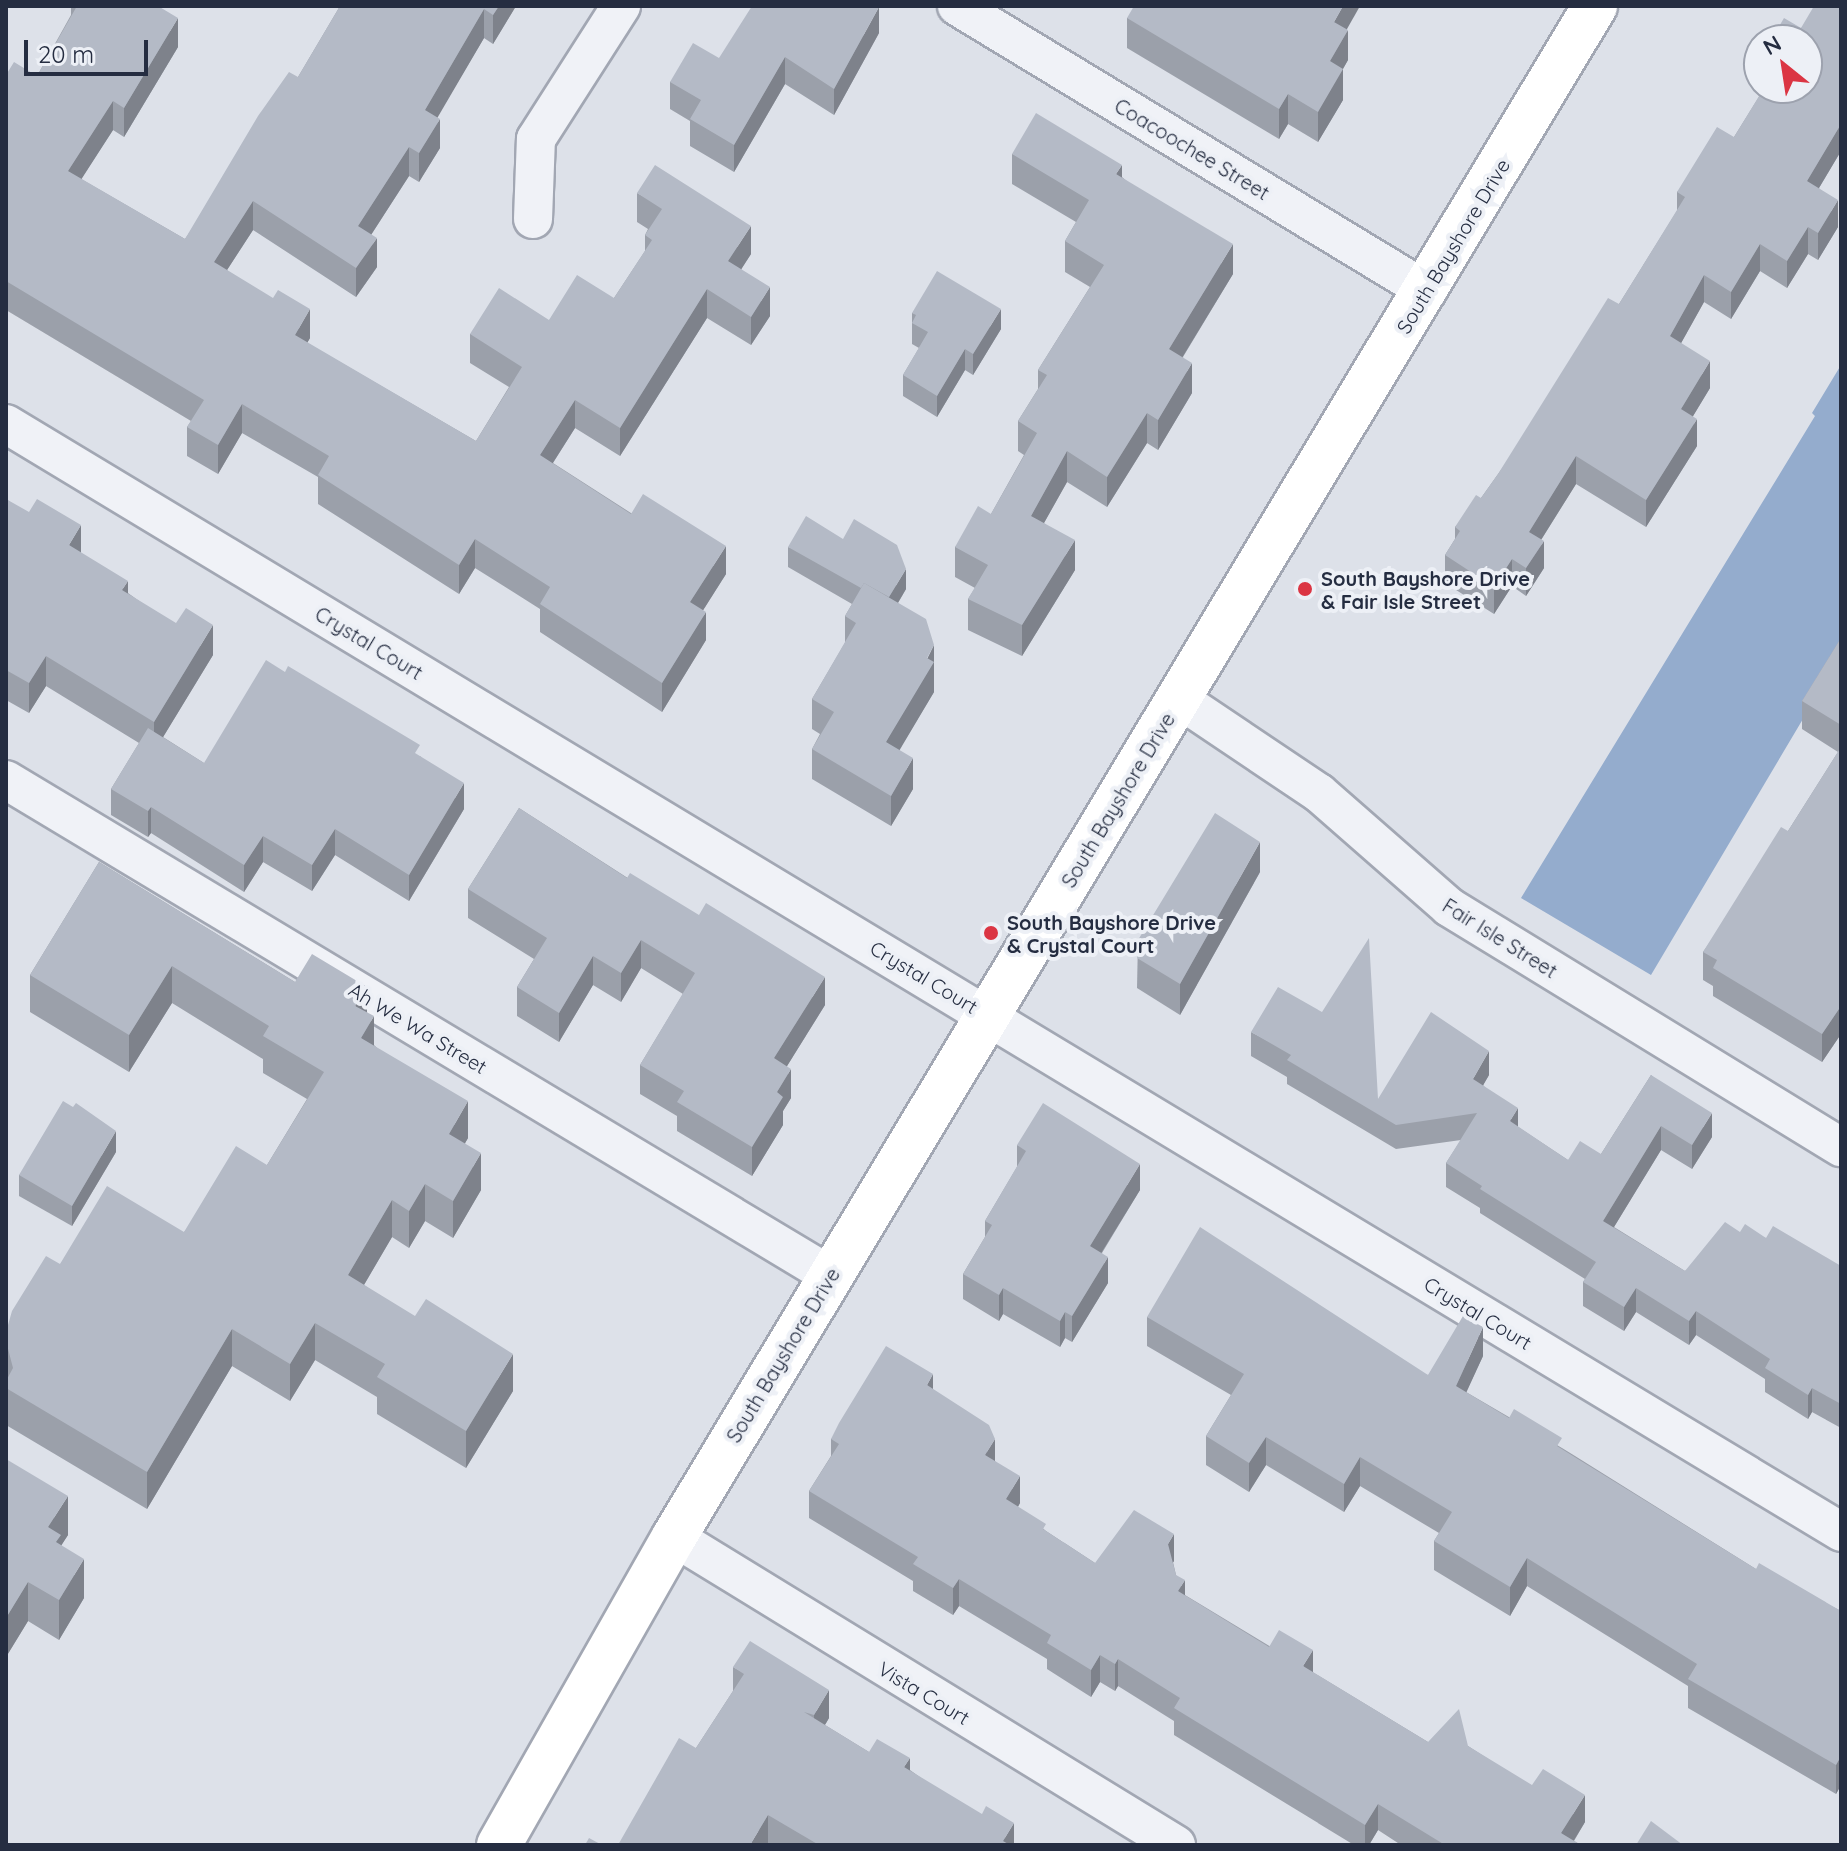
<!DOCTYPE html>
<style>
body{margin:0}
#map{position:relative;width:1847px;height:1851px;overflow:hidden;background:#dde1e9;font-family:Quicksand,sans-serif}
div>[style]{position:absolute}
.water>*{inset:0;background:#94accd}
.roads{filter:drop-shadow(2px 0 #a2a7b3) drop-shadow(-2px 0 #a2a7b3) drop-shadow(0 2px #a2a7b3) drop-shadow(0 -2px #a2a7b3)}
.street>*{height:38px;margin:-19px;padding:0 19px;transform-origin:19px;border-radius:19px;background:#f0f2f7}
.secondary>*{height:44px;margin:-22px;padding:0 22px;transform-origin:22px;border-radius:22px;background:#fff}
.wall>*{inset:0;background:#9ba0aa}
.shaded-wall>*{inset:0;background:#7e828b}
.building>*{inset:0;background:#b4bac6}
.dots>*{width:22px;height:22px;translate:-50% -50%;box-sizing:border-box;border:4px solid #edf0f6;border-radius:50%}
span{translate:-50% -50%;white-space:nowrap;text-align:center;line-height:1.15;-webkit-text-stroke:8px #edf0f6;paint-order:stroke}
.street-label{font-size:20px;color:#252d41}
.poi-label{font-size:20px;color:#252d41;font-weight:700}
.left{translate:0 -50%;text-align:left}
.frame{position:absolute;inset:0;border:8px solid #252d41;pointer-events:none}
.north{position:absolute;left:1743px;top:24px;width:80px;height:80px;box-sizing:border-box;background:#edf0f6;border:2px solid #9da2ae;border-radius:50%;rotate:330deg;font-size:22px;font-weight:700;line-height:32px;text-align:center;color:#252d41}
.north::after{content:'';display:block;margin:auto;width:28px;height:36px;background:#db3543;clip-path:polygon(50% 0,100% 100%,50% 72%,0 100%)}
.scale{position:absolute;left:24px;top:40px;width:124px;height:36px;box-sizing:border-box;border:4px solid #252d41;border-top:0;padding-left:10px;font-size:24px;line-height:28px;white-space:nowrap;color:#252d41;-webkit-text-stroke:6px #edf0f6;paint-order:stroke}
</style>
<div id="map">
<div class="water">
<div style="clip-path:polygon(1841px 365px,1841px 655px,1651px 975px,1521px 898px,1815px 416px,1812px 413px)"></div>
</div>
<div class="roads">
<div class="street">
<div style="left:957px;top:6px;width:550px;rotate:31.23deg"></div>
<div style="left:533px;top:219px;width:80px;rotate:-87.9deg"></div>
<div style="left:536px;top:139px;width:158px;rotate:-57.4deg"></div>
<div style="left:6px;top:424px;width:2144px;rotate:31.12deg"></div>
<div style="left:1179px;top:699px;width:169px;rotate:33.9deg"></div>
<div style="left:1319px;top:793px;width:173px;rotate:41.2deg"></div>
<div style="left:1449px;top:907px;width:460px;rotate:31.5deg"></div>
<div style="left:6px;top:780px;width:963px;rotate:31.01deg"></div>
<div style="left:674px;top:1537px;width:589px;rotate:31.53deg"></div>
</div>
<div class="secondary">
<div style="left:499px;top:1845px;width:354px;rotate:-60.4deg"></div>
<div style="left:674px;top:1537px;width:1787px;rotate:-58.97deg"></div>
</div>
</div>
<div class="wall">
<div style="clip-path:polygon(71px 6px,158px 6px,178px 47px,124px 137px,113px 130px,81px 179px,185px 239px,298px 77px,340px 6px,516px 6px,493px 44px,484px 38px,437px 117px,440px 148px,419px 182px,409px 176px,371px 235px,377px 267px,356px 297px,253px 230px,227px 270px,310px 338px,307px 343px,476px 441px,509px 387px,470px 363px,470px 334px,549px 320px,614px 298px,645px 251px,645px 235px,648px 229px,637px 222px,637px 193px,751px 254px,741px 269px,770px 316px,751px 345px,707px 318px,620px 456px,575px 428px,553px 463px,726px 574px,703px 610px,706px 640px,662px 712px,540px 632px,540px 609px,475px 568px,459px 594px,318px 504px,318px 477px,242px 433px,218px 474px,187px 456px,187px 427px,191px 421px,6px 310px,6px 75px,37px 76px,71px 15px)"></div>
<div style="clip-path:polygon(1841px 6px,1841px 151px,1819px 188px,1838px 227px,1818px 260px,1808px 254px,1787px 288px,1760px 271px,1731px 319px,1704px 302px,1681px 343px,1710px 388px,1693px 416px,1697px 446px,1646px 527px,1576px 484px,1541px 540px,1544px 568px,1526px 596px,1512px 586px,1494px 614px,1445px 583px,1445px 555px,1455px 539px,1455px 527px,1481px 498px,1619px 304px,1677px 211px,1677px 192px,1734px 137px,1762px 92px,1757px 90px,1757px 62px,1759px 59px,1759px 88px,1807px 88px,1801px 28px)"></div>
<div style="clip-path:polygon(1127px 18px,1347px 29px,1348px 60px,1343px 69px,1343px 100px,1318px 142px,1288px 124px,1279px 139px,1127px 48px)"></div>
<div style="clip-path:polygon(879px 33px,834px 115px,785px 84px,734px 172px,690px 146px,690px 121px,670px 109px,670px 82px,719px 58px)"></div>
<div style="clip-path:polygon(1012px 154px,1122px 177px,1233px 274px,1183px 357px,1192px 393px,1158px 450px,1147px 443px,1107px 507px,1067px 482px,1044px 523px,1075px 570px,1022px 656px,968px 630px,968px 599px,975px 588px,955px 577px,955px 547px,991px 514px,1024px 455px,1018px 451px,1018px 421px,1038px 389px,1038px 370px,1090px 287px,1065px 272px,1065px 241px,1076px 222px,1012px 184px)"></div>
<div style="clip-path:polygon(912px 313px,1001px 329px,973px 375px,965px 370px,937px 417px,903px 396px,903px 375px,919px 348px,912px 344px)"></div>
<div style="clip-path:polygon(6px 499px,81px 553px,128px 593px,213px 655px,163px 737px,204px 763px,420px 756px,464px 809px,409px 901px,335px 855px,312px 891px,263px 862px,244px 892px,151px 833px,148px 837px,111px 815px,111px 789px,139px 743px,46px 686px,29px 713px,6px 700px)"></div>
<div style="clip-path:polygon(788px 547px,906px 589px,898px 603px,934px 675px,934px 692px,899px 750px,913px 789px,891px 826px,812px 779px,812px 749px,820px 734px,812px 729px,812px 699px,845px 643px,845px 616px,852px 604px,788px 567px)"></div>
<div style="clip-path:polygon(1841px 638px,1841px 1034px,1822px 1062px,1713px 996px,1713px 986px,1703px 980px,1703px 952px,1788px 831px,1838px 752px,1802px 729px,1802px 701px)"></div>
<div style="clip-path:polygon(519px 808px,825px 1005px,787px 1066px,791px 1098px,783px 1111px,783px 1125px,752px 1176px,677px 1131px,677px 1116px,640px 1094px,640px 1065px,683px 994px,641px 968px,621px 1002px,593px 985px,559px 1042px,517px 1016px,517px 987px,534px 959px,468px 918px,468px 889px)"></div>
<div style="clip-path:polygon(99px 862px,295px 982px,367px 1012px,374px 1045px,468px 1138px,465px 1143px,481px 1190px,453px 1238px,425px 1221px,409px 1248px,392px 1237px,364px 1285px,513px 1391px,466px 1468px,377px 1414px,377px 1397px,315px 1360px,290px 1401px,232px 1366px,147px 1509px,6px 1425px,6px 1332px,60px 1264px,184px 1232px,267px 1165px,307px 1099px,263px 1073px,263px 1059px,172px 1003px,129px 1072px,30px 1012px,30px 975px)"></div>
<div style="clip-path:polygon(1260px 872px,1180px 1015px,1137px 988px,1138px 940px)"></div>
<div style="clip-path:polygon(1251px 1032px,1378px 1099px,1489px 1075px,1483px 1085px,1518px 1127px,1568px 1160px,1601px 1154px,1651px 1075px,1712px 1137px,1692px 1169px,1661px 1150px,1614px 1227px,1685px 1271px,1740px 1232px,1766px 1238px,1841px 1266px,1841px 1428px,1812px 1412px,1808px 1419px,1765px 1392px,1765px 1379px,1696px 1335px,1689px 1345px,1636px 1312px,1624px 1331px,1583px 1306px,1583px 1282px,1585px 1279px,1480px 1213px,1480px 1208px,1446px 1187px,1446px 1163px,1461px 1140px,1396px 1149px,1287px 1084px,1287px 1077px,1251px 1056px)"></div>
<div style="clip-path:polygon(1017px 1145px,1140px 1190px,1102px 1253px,1108px 1283px,1072px 1342px,1065px 1338px,1060px 1347px,1003px 1314px,999px 1321px,963px 1299px,963px 1274px,985px 1237px,985px 1221px,1017px 1167px)"></div>
<div style="clip-path:polygon(116px 1152px,72px 1226px,19px 1196px,19px 1175px)"></div>
<div style="clip-path:polygon(1147px 1317px,1428px 1375px,1483px 1356px,1466px 1392px,1562px 1448px,1756px 1569px,1841px 1611px,1841px 1785px,1836px 1794px,1688px 1708px,1688px 1686px,1527px 1586px,1510px 1616px,1434px 1570px,1434px 1541px,1439px 1533px,1360px 1486px,1344px 1512px,1266px 1465px,1249px 1492px,1206px 1465px,1206px 1436px,1231px 1395px,1147px 1346px)"></div>
<div style="clip-path:polygon(933px 1390px,995px 1461px,1020px 1503px,1018px 1507px,1046px 1531px,1095px 1563px,1174px 1561px,1173px 1562px,1176px 1575px,1185px 1595px,1428px 1742px,1468px 1746px,1585px 1822px,1574px 1841px,1581px 1845px,1401px 1845px,1378px 1830px,1369px 1845px,1354px 1845px,1174px 1735px,1174px 1721px,1118px 1686px,1115px 1691px,1100px 1682px,1091px 1697px,1047px 1669px,1047px 1659px,959px 1606px,953px 1615px,913px 1591px,913px 1581px,809px 1518px,809px 1491px,831px 1456px,831px 1439px)"></div>
<div style="clip-path:polygon(6px 1459px,68px 1535px,61px 1545px,84px 1598px,59px 1640px,28px 1621px,6px 1657px)"></div>
<div style="clip-path:polygon(733px 1667px,829px 1718px,825px 1725px,869px 1752px,910px 1770px,1014px 1845px,772px 1845px,768px 1843px,696px 1748px,733px 1691px)"></div>
</div>
<div class="shaded-wall">
<div style="clip-path:polygon(499px 6px,516px 6px,493px 44px,493px 15px)"></div>
<div style="clip-path:polygon(1343px 6px,1360px 6px,1334px 52px,1334px 22px)"></div>
<div style="clip-path:polygon(879px 7px,879px 33px,834px 115px,834px 89px)"></div>
<div style="clip-path:polygon(484px 9px,484px 38px,425px 139px,425px 110px)"></div>
<div style="clip-path:polygon(178px 18px,178px 47px,124px 137px,124px 108px)"></div>
<div style="clip-path:polygon(1348px 30px,1348px 60px,1333px 86px,1343px 69px,1343px 100px,1318px 142px,1318px 112px,1330px 61px)"></div>
<div style="clip-path:polygon(785px 57px,785px 84px,734px 172px,734px 145px)"></div>
<div style="clip-path:polygon(1288px 94px,1288px 124px,1279px 139px,1279px 109px)"></div>
<div style="clip-path:polygon(113px 101px,113px 130px,68px 200px,68px 171px)"></div>
<div style="clip-path:polygon(440px 119px,440px 148px,419px 182px,419px 153px)"></div>
<div style="clip-path:polygon(1841px 124px,1841px 151px,1807px 208px,1807px 181px)"></div>
<div style="clip-path:polygon(409px 147px,409px 176px,358px 255px,358px 226px)"></div>
<div style="clip-path:polygon(1122px 165px,1122px 195px,1116px 174px)"></div>
<div style="clip-path:polygon(1838px 200px,1838px 227px,1818px 260px,1818px 233px)"></div>
<div style="clip-path:polygon(253px 201px,253px 230px,214px 290px,214px 262px)"></div>
<div style="clip-path:polygon(751px 226px,751px 254px,728px 290px,728px 261px)"></div>
<div style="clip-path:polygon(1808px 227px,1808px 254px,1787px 288px,1787px 261px)"></div>
<div style="clip-path:polygon(377px 238px,377px 267px,356px 297px,356px 268px)"></div>
<div style="clip-path:polygon(1233px 244px,1233px 274px,1169px 379px,1169px 349px)"></div>
<div style="clip-path:polygon(1760px 244px,1760px 271px,1731px 319px,1731px 292px)"></div>
<div style="clip-path:polygon(1704px 275px,1704px 302px,1670px 363px,1670px 336px)"></div>
<div style="clip-path:polygon(770px 287px,770px 316px,751px 345px,751px 317px)"></div>
<div style="clip-path:polygon(707px 289px,707px 318px,620px 456px,620px 428px)"></div>
<div style="clip-path:polygon(310px 309px,310px 338px,295px 364px,295px 335px)"></div>
<div style="clip-path:polygon(1001px 309px,1001px 329px,973px 375px,973px 354px)"></div>
<div style="clip-path:polygon(965px 349px,965px 370px,937px 417px,937px 396px)"></div>
<div style="clip-path:polygon(1710px 361px,1710px 388px,1681px 436px,1681px 409px)"></div>
<div style="clip-path:polygon(1192px 363px,1192px 393px,1158px 450px,1158px 420px)"></div>
<div style="clip-path:polygon(575px 400px,575px 428px,540px 483px,540px 455px)"></div>
<div style="clip-path:polygon(242px 404px,242px 433px,218px 474px,218px 445px)"></div>
<div style="clip-path:polygon(1147px 413px,1147px 443px,1107px 507px,1107px 477px)"></div>
<div style="clip-path:polygon(1697px 419px,1697px 446px,1646px 527px,1646px 500px)"></div>
<div style="clip-path:polygon(1067px 451px,1067px 482px,1031px 546px,1031px 516px)"></div>
<div style="clip-path:polygon(1576px 456px,1576px 484px,1529px 559px,1529px 532px)"></div>
<div style="clip-path:polygon(81px 525px,81px 556px,69px 545px)"></div>
<div style="clip-path:polygon(475px 539px,475px 568px,459px 594px,459px 565px)"></div>
<div style="clip-path:polygon(1075px 540px,1075px 570px,1022px 656px,1022px 625px)"></div>
<div style="clip-path:polygon(1544px 541px,1544px 568px,1526px 596px,1526px 568px)"></div>
<div style="clip-path:polygon(726px 546px,726px 574px,690px 631px,690px 602px)"></div>
<div style="clip-path:polygon(1512px 559px,1512px 586px,1494px 614px,1494px 587px)"></div>
<div style="clip-path:polygon(906px 569px,906px 589px,886px 623px,886px 602px)"></div>
<div style="clip-path:polygon(128px 581px,128px 611px,122px 590px)"></div>
<div style="clip-path:polygon(706px 612px,706px 640px,662px 712px,662px 683px)"></div>
<div style="clip-path:polygon(213px 625px,213px 655px,154px 752px,154px 722px)"></div>
<div style="clip-path:polygon(934px 645px,934px 692px,886px 773px,886px 742px)"></div>
<div style="clip-path:polygon(46px 656px,46px 686px,29px 713px,29px 683px)"></div>
<div style="clip-path:polygon(913px 758px,913px 789px,891px 826px,891px 796px)"></div>
<div style="clip-path:polygon(464px 783px,464px 809px,409px 901px,409px 875px)"></div>
<div style="clip-path:polygon(151px 807px,151px 833px,148px 837px,148px 811px)"></div>
<div style="clip-path:polygon(335px 829px,335px 855px,312px 891px,312px 865px)"></div>
<div style="clip-path:polygon(263px 836px,263px 862px,244px 892px,244px 865px)"></div>
<div style="clip-path:polygon(1260px 842px,1260px 872px,1180px 1015px,1180px 984px)"></div>
<div style="clip-path:polygon(641px 940px,641px 968px,621px 1002px,621px 973px)"></div>
<div style="clip-path:polygon(593px 956px,593px 985px,559px 1042px,559px 1013px)"></div>
<div style="clip-path:polygon(172px 966px,172px 1003px,129px 1072px,129px 1035px)"></div>
<div style="clip-path:polygon(825px 977px,825px 1005px,774px 1087px,774px 1058px)"></div>
<div style="clip-path:polygon(367px 987px,367px 1024px,355px 1006px)"></div>
<div style="clip-path:polygon(1841px 1006px,1841px 1034px,1822px 1062px,1822px 1034px)"></div>
<div style="clip-path:polygon(374px 1016px,374px 1053px,361px 1038px)"></div>
<div style="clip-path:polygon(1489px 1051px,1489px 1075px,1473px 1103px,1473px 1079px)"></div>
<div style="clip-path:polygon(791px 1069px,791px 1098px,783px 1111px,783px 1125px,752px 1176px,752px 1147px,777px 1092px)"></div>
<div style="clip-path:polygon(468px 1101px,468px 1138px,449px 1171px,449px 1134px)"></div>
<div style="clip-path:polygon(1518px 1108px,1518px 1132px,1510px 1121px)"></div>
<div style="clip-path:polygon(1712px 1113px,1712px 1137px,1692px 1169px,1692px 1145px)"></div>
<div style="clip-path:polygon(1661px 1126px,1661px 1150px,1603px 1245px,1603px 1221px)"></div>
<div style="clip-path:polygon(116px 1131px,116px 1152px,72px 1226px,72px 1206px)"></div>
<div style="clip-path:polygon(481px 1153px,481px 1190px,453px 1238px,453px 1201px)"></div>
<div style="clip-path:polygon(1140px 1164px,1140px 1190px,1090px 1271px,1090px 1246px)"></div>
<div style="clip-path:polygon(425px 1184px,425px 1221px,409px 1248px,409px 1211px)"></div>
<div style="clip-path:polygon(392px 1200px,392px 1237px,348px 1312px,348px 1275px)"></div>
<div style="clip-path:polygon(1108px 1257px,1108px 1283px,1072px 1342px,1072px 1316px)"></div>
<div style="clip-path:polygon(1003px 1288px,1003px 1314px,999px 1321px,999px 1295px)"></div>
<div style="clip-path:polygon(1636px 1288px,1636px 1312px,1624px 1331px,1624px 1307px)"></div>
<div style="clip-path:polygon(1696px 1311px,1696px 1335px,1689px 1345px,1689px 1321px)"></div>
<div style="clip-path:polygon(1065px 1312px,1065px 1338px,1060px 1347px,1060px 1321px)"></div>
<div style="clip-path:polygon(315px 1323px,315px 1360px,290px 1401px,290px 1364px)"></div>
<div style="clip-path:polygon(1483px 1327px,1483px 1356px,1456px 1415px,1456px 1386px)"></div>
<div style="clip-path:polygon(232px 1329px,232px 1366px,147px 1509px,147px 1472px)"></div>
<div style="clip-path:polygon(513px 1354px,513px 1391px,466px 1468px,466px 1431px)"></div>
<div style="clip-path:polygon(933px 1374px,933px 1401px,927px 1385px)"></div>
<div style="clip-path:polygon(1812px 1388px,1812px 1412px,1808px 1419px,1808px 1395px)"></div>
<div style="clip-path:polygon(1266px 1437px,1266px 1465px,1249px 1492px,1249px 1463px)"></div>
<div style="clip-path:polygon(995px 1439px,995px 1466px,985px 1455px)"></div>
<div style="clip-path:polygon(1360px 1457px,1360px 1486px,1344px 1512px,1344px 1484px)"></div>
<div style="clip-path:polygon(1020px 1476px,1020px 1503px,1006px 1526px,1006px 1499px)"></div>
<div style="clip-path:polygon(68px 1496px,68px 1535px,61px 1546px,61px 1574px,48px 1527px)"></div>
<div style="clip-path:polygon(1174px 1534px,1174px 1561px,1168px 1571px,1168px 1544px)"></div>
<div style="clip-path:polygon(1527px 1558px,1527px 1586px,1510px 1616px,1510px 1587px)"></div>
<div style="clip-path:polygon(84px 1559px,84px 1598px,59px 1640px,59px 1600px)"></div>
<div style="clip-path:polygon(959px 1579px,959px 1606px,953px 1615px,953px 1588px)"></div>
<div style="clip-path:polygon(1185px 1580px,1185px 1607px,1178px 1591px)"></div>
<div style="clip-path:polygon(28px 1582px,28px 1621px,6px 1657px,6px 1618px)"></div>
<div style="clip-path:polygon(1313px 1650px,1313px 1677px,1303px 1666px)"></div>
<div style="clip-path:polygon(1100px 1655px,1100px 1682px,1091px 1697px,1091px 1670px)"></div>
<div style="clip-path:polygon(1118px 1659px,1118px 1686px,1115px 1691px,1115px 1664px)"></div>
<div style="clip-path:polygon(829px 1690px,829px 1718px,814px 1743px,814px 1715px)"></div>
<div style="clip-path:polygon(1841px 1756px,1841px 1785px,1836px 1794px,1836px 1765px)"></div>
<div style="clip-path:polygon(910px 1758px,910px 1786px,904px 1767px)"></div>
<div style="clip-path:polygon(1585px 1795px,1585px 1822px,1571px 1845px,1561px 1833px)"></div>
<div style="clip-path:polygon(1378px 1804px,1378px 1830px,1369px 1845px,1365px 1845px,1365px 1825px)"></div>
<div style="clip-path:polygon(768px 1815px,768px 1843px,767px 1845px,750px 1845px)"></div>
<div style="clip-path:polygon(1014px 1823px,1014px 1845px,1003px 1845px,1003px 1841px)"></div>
</div>
<div class="building">
<div style="clip-path:polygon(77px 6px,158px 6px,178px 18px,124px 108px,113px 101px,68px 171px,185px 239px,258px 116px,289px 72px,298px 77px,340px 6px,499px 6px,493px 15px,484px 9px,425px 110px,440px 119px,419px 153px,409px 147px,358px 226px,377px 238px,356px 268px,253px 201px,214px 262px,273px 298px,278px 290px,310px 309px,295px 335px,476px 441px,522px 367px,470px 334px,499px 288px,549px 320px,577px 275px,614px 298px,652px 240px,645px 235px,662px 209px,637px 193px,655px 165px,751px 226px,728px 261px,770px 287px,751px 317px,707px 289px,620px 428px,575px 400px,540px 455px,631px 514px,643px 494px,726px 546px,690px 602px,706px 612px,662px 683px,540px 604px,550px 587px,475px 539px,459px 565px,318px 475px,329px 456px,242px 404px,218px 445px,187px 427px,204px 400px,6px 281px,6px 75px,14px 62px,37px 76px)"></div>
<div style="clip-path:polygon(752px 6px,879px 7px,834px 89px,785px 57px,734px 145px,690px 119px,701px 100px,670px 82px,693px 43px,719px 58px)"></div>
<div style="clip-path:polygon(1134px 6px,1343px 6px,1334px 22px,1348px 30px,1330px 61px,1343px 69px,1318px 112px,1288px 94px,1279px 109px,1127px 18px)"></div>
<div style="clip-path:polygon(1814px 6px,1841px 6px,1841px 124px,1807px 181px,1838px 200px,1818px 233px,1808px 227px,1787px 261px,1760px 244px,1731px 292px,1704px 275px,1670px 336px,1710px 361px,1681px 409px,1697px 419px,1646px 500px,1576px 456px,1529px 532px,1544px 541px,1526px 568px,1512px 559px,1494px 587px,1445px 555px,1460px 531px,1455px 527px,1476px 495px,1481px 498px,1498px 474px,1608px 298px,1619px 304px,1685px 197px,1677px 192px,1717px 127px,1734px 137px,1764px 88px,1807px 88px,1807px 40px,1771px 40px,1784px 18px,1801px 28px)"></div>
<div style="clip-path:polygon(1036px 113px,1122px 165px,1116px 174px,1233px 244px,1169px 349px,1192px 363px,1158px 420px,1147px 413px,1107px 477px,1067px 451px,1031px 516px,1075px 540px,1022px 625px,968px 599px,988px 565px,955px 547px,978px 506px,991px 514px,1037px 433px,1018px 421px,1047px 375px,1038px 370px,1104px 265px,1065px 241px,1089px 200px,1012px 154px)"></div>
<div style="clip-path:polygon(937px 271px,1001px 309px,973px 354px,965px 349px,937px 396px,903px 375px,928px 332px,912px 323px,916px 315px,912px 313px)"></div>
<div style="clip-path:polygon(6px 499px,29px 512px,37px 499px,81px 525px,69px 545px,128px 581px,122px 590px,176px 623px,186px 608px,213px 625px,154px 722px,46px 656px,29px 683px,6px 670px)"></div>
<div style="clip-path:polygon(806px 516px,843px 539px,854px 519px,897px 545px,906px 569px,889px 597px,864px 583px,861px 588px,788px 547px)"></div>
<div style="clip-path:polygon(864px 583px,926px 619px,934px 645px,927px 658px,934px 662px,886px 742px,913px 758px,891px 796px,812px 749px,834px 712px,812px 699px,856px 623px,845px 616px)"></div>
<div style="clip-path:polygon(1841px 638px,1841px 725px,1802px 701px)"></div>
<div style="clip-path:polygon(266px 660px,285px 672px,288px 666px,420px 745px,415px 753px,464px 783px,409px 875px,335px 829px,312px 865px,263px 836px,244px 865px,151px 807px,148px 811px,111px 789px,148px 728px,204px 763px)"></div>
<div style="clip-path:polygon(1841px 747px,1841px 1006px,1822px 1034px,1713px 968px,1717px 960px,1703px 952px,1781px 827px,1788px 831px)"></div>
<div style="clip-path:polygon(519px 808px,627px 878px,630px 873px,699px 915px,706px 903px,825px 977px,774px 1058px,791px 1069px,777px 1092px,783px 1097px,752px 1147px,677px 1102px,684px 1091px,640px 1065px,695px 973px,641px 940px,621px 973px,593px 956px,559px 1013px,517px 987px,547px 938px,468px 889px)"></div>
<div style="clip-path:polygon(1215px 813px,1260px 842px,1180px 984px,1137px 958px,1145px 944px,1138px 940px)"></div>
<div style="clip-path:polygon(99px 862px,295px 982px,312px 954px,367px 987px,355px 1006px,374px 1016px,361px 1038px,468px 1101px,449px 1134px,481px 1153px,453px 1201px,425px 1184px,409px 1211px,392px 1200px,348px 1275px,415px 1316px,426px 1299px,513px 1354px,466px 1431px,377px 1377px,385px 1364px,315px 1323px,290px 1364px,232px 1329px,147px 1472px,6px 1388px,6px 1381px,13px 1368px,6px 1341px,6px 1332px,12px 1311px,46px 1256px,60px 1264px,107px 1186px,184px 1232px,236px 1146px,267px 1165px,324px 1072px,263px 1036px,269px 1026px,172px 966px,129px 1035px,30px 975px)"></div>
<div style="clip-path:polygon(1369px 938px,1378px 1099px,1431px 1012px,1489px 1051px,1473px 1079px,1518px 1108px,1510px 1121px,1568px 1160px,1580px 1141px,1601px 1154px,1651px 1075px,1712px 1113px,1692px 1145px,1661px 1126px,1603px 1221px,1685px 1271px,1725px 1222px,1740px 1232px,1745px 1224px,1766px 1238px,1773px 1226px,1841px 1266px,1841px 1404px,1812px 1388px,1808px 1395px,1765px 1368px,1770px 1359px,1696px 1311px,1689px 1321px,1636px 1288px,1624px 1307px,1583px 1282px,1596px 1262px,1480px 1189px,1482px 1186px,1446px 1163px,1477px 1113px,1396px 1125px,1287px 1060px,1291px 1055px,1251px 1032px,1278px 987px,1322px 1012px)"></div>
<div style="clip-path:polygon(63px 1101px,73px 1107px,76px 1103px,116px 1131px,72px 1206px,19px 1175px)"></div>
<div style="clip-path:polygon(1043px 1103px,1140px 1164px,1090px 1246px,1108px 1257px,1072px 1316px,1065px 1312px,1060px 1321px,1003px 1288px,999px 1295px,963px 1274px,992px 1225px,985px 1221px,1026px 1151px,1017px 1145px)"></div>
<div style="clip-path:polygon(1200px 1227px,1428px 1375px,1463px 1316px,1483px 1327px,1456px 1386px,1509px 1418px,1514px 1409px,1562px 1438px,1557px 1446px,1756px 1569px,1759px 1563px,1841px 1611px,1841px 1756px,1836px 1765px,1688px 1679px,1697px 1664px,1527px 1558px,1510px 1587px,1434px 1541px,1452px 1512px,1360px 1457px,1344px 1484px,1266px 1437px,1249px 1463px,1206px 1436px,1244px 1374px,1147px 1317px)"></div>
<div style="clip-path:polygon(886px 1346px,933px 1374px,927px 1385px,989px 1425px,995px 1439px,985px 1455px,1020px 1476px,1006px 1499px,1046px 1524px,1043px 1529px,1095px 1563px,1134px 1510px,1174px 1534px,1168px 1544px,1176px 1575px,1185px 1580px,1178px 1591px,1269px 1647px,1279px 1630px,1313px 1650px,1303px 1666px,1428px 1742px,1459px 1709px,1468px 1746px,1532px 1785px,1543px 1769px,1585px 1795px,1561px 1833px,1581px 1845px,1445px 1845px,1378px 1804px,1365px 1825px,1174px 1708px,1180px 1698px,1118px 1659px,1115px 1664px,1100px 1655px,1091px 1670px,1047px 1643px,1051px 1635px,959px 1579px,953px 1588px,913px 1564px,918px 1557px,809px 1491px,839px 1444px,831px 1439px,839px 1423px)"></div>
<div style="clip-path:polygon(6px 1459px,68px 1496px,48px 1527px,61px 1535px,56px 1542px,84px 1559px,59px 1600px,28px 1582px,6px 1618px)"></div>
<div style="clip-path:polygon(750px 1641px,829px 1690px,814px 1715px,804px 1712px,869px 1752px,877px 1739px,910px 1758px,904px 1767px,982px 1814px,986px 1806px,1014px 1823px,1003px 1841px,1010px 1845px,819px 1845px,768px 1815px,750px 1845px,618px 1845px,679px 1738px,696px 1748px,744px 1674px,733px 1667px)"></div>
<div style="clip-path:polygon(1651px 1821px,1683px 1845px,1636px 1845px)"></div>
<div style="clip-path:polygon(589px 1838px,602px 1845px,585px 1845px)"></div>
</div>
<div class="dots">
<div style="left:1305px;top:589px;background:#db3543"></div>
<div style="left:991px;top:933px;background:#db3543"></div>
</div>
<div class="street-label">
<span style="left:1192px;top:149px;rotate:31deg">Coacoochee Street</span>
<span style="left:1453px;top:246px;rotate:-59deg">South Bayshore Drive</span>
<span style="left:369px;top:643px;rotate:31deg">Crystal Court</span>
<span style="left:1118px;top:800px;rotate:-59deg">South Bayshore Drive</span>
<span style="left:1500px;top:938px;rotate:32deg">Fair Isle Street</span>
<span style="left:924px;top:977px;rotate:31deg">Crystal Court</span>
<span style="left:418px;top:1028px;rotate:31deg">Ah We Wa Street</span>
<span style="left:1478px;top:1313px;rotate:31deg">Crystal Court</span>
<span style="left:783px;top:1355px;rotate:-59deg">South Bayshore Drive</span>
<span style="left:924px;top:1693px;rotate:31deg">Vista Court</span>
</div>
<div class="poi-label">
<span class="left" style="left:1321px;top:590px">South Bayshore Drive<br>&amp; Fair Isle Street</span>
<span class="left" style="left:1007px;top:934px">South Bayshore Drive<br>&amp; Crystal Court</span>
</div>
<div class="frame"></div>
<div class="north">N</div>
<div class="scale">20 m</div>
</div>
